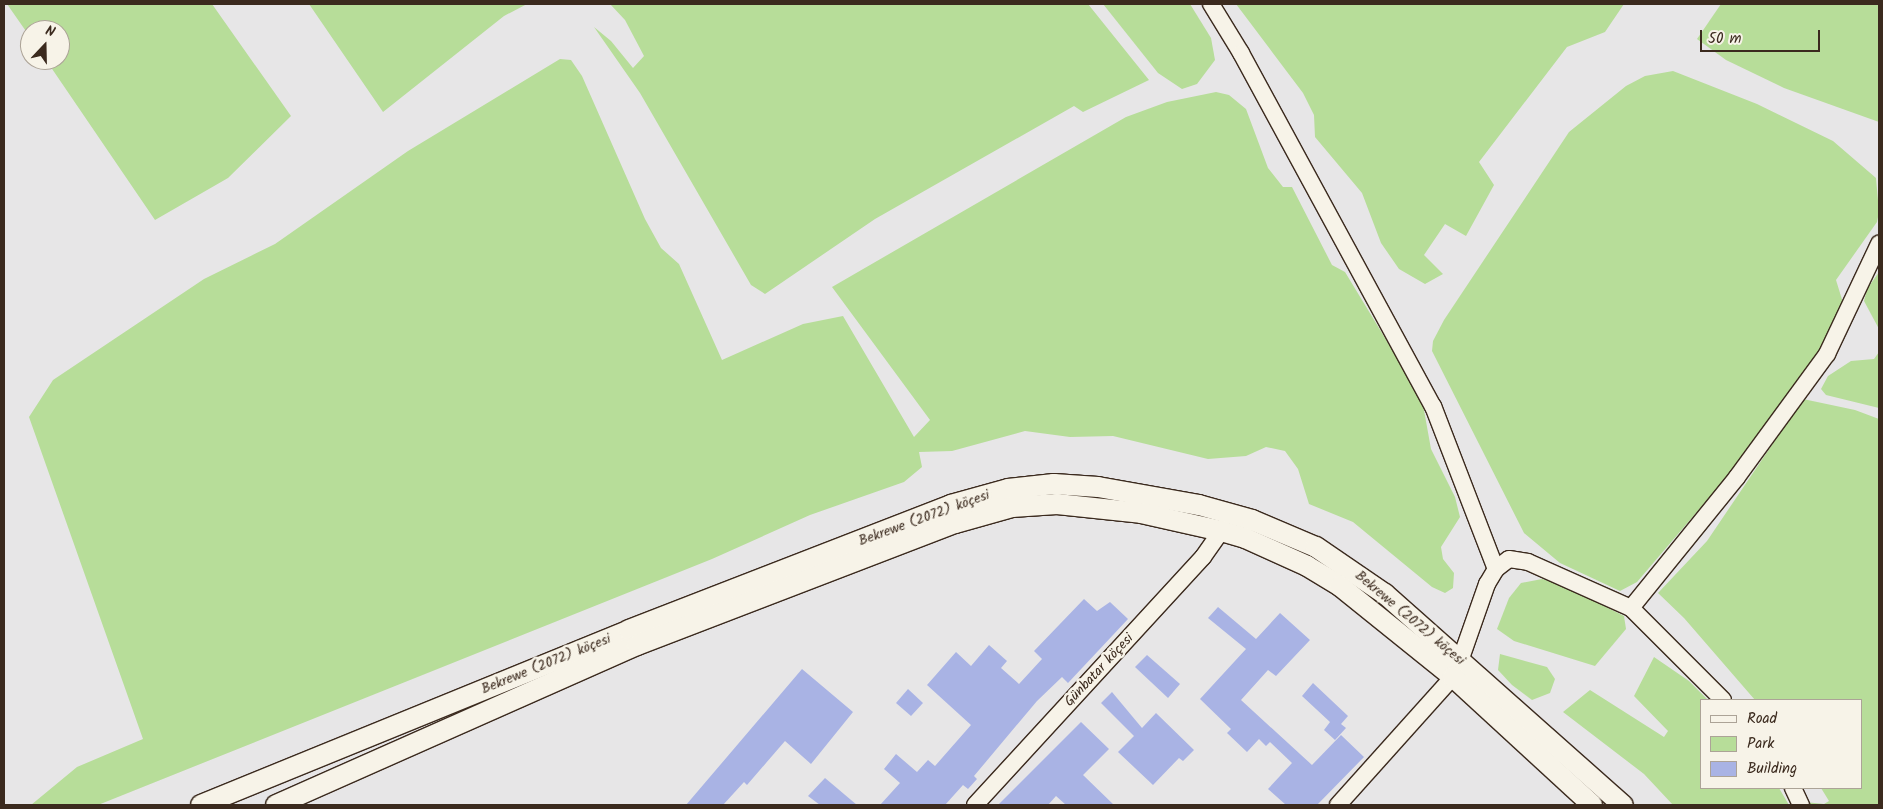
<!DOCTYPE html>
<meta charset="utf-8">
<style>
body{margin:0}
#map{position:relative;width:1883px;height:809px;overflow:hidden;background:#e7e6e7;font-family:Kalam,sans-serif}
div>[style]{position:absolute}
.green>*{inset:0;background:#b7dd99}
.building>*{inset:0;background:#a9b3e4}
.roads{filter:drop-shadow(1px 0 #3b2a1e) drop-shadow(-1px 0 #3b2a1e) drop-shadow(0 1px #3b2a1e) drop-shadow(0 -1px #3b2a1e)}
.minor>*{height:16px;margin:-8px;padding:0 8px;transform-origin:8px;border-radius:8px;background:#f7f3e8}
.major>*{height:20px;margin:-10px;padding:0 10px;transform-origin:10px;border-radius:10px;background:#f7f3e8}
span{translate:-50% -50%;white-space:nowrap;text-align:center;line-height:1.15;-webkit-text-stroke:5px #f7f3e8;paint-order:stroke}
.street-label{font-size:14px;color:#3b2a1e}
.frame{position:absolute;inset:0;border:5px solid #3b2a1e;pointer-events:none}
.legend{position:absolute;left:1700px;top:699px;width:162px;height:90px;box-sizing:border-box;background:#f7f3e8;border:1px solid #aca397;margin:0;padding:6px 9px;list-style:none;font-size:15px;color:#3b2a1e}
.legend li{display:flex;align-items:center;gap:10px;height:25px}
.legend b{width:25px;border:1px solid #aca397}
.north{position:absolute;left:20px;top:20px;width:50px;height:50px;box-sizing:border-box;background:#f7f3e8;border:1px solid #aca397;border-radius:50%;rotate:21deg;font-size:14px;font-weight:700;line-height:20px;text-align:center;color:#3b2a1e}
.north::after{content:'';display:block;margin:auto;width:18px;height:22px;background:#3b2a1e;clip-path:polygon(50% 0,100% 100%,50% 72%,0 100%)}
.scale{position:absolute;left:1700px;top:30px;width:120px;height:22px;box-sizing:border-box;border:2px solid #3b2a1e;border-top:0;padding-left:6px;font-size:15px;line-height:18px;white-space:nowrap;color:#3b2a1e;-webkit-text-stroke:4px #f7f3e8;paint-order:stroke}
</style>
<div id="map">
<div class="green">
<div style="clip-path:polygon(7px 4px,212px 4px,291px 116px,228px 178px,155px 220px,46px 60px,60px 60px,60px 30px,30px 30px,30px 37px)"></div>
<div style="clip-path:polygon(309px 4px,527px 4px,504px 16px,383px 112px)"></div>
<div style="clip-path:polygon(610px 4px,1088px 4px,1149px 80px,1083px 112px,1074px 106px,875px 219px,765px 294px,751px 285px,640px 93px,594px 27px,611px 41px,633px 68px,644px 56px,625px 20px)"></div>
<div style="clip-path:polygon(1103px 4px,1190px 4px,1211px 38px,1215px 60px,1197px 84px,1182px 89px,1158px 73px)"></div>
<div style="clip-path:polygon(1236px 4px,1624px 4px,1605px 32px,1567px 47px,1479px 162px,1494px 185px,1466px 236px,1445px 224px,1424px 255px,1443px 274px,1425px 284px,1399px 269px,1381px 243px,1362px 193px,1315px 137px,1314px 115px,1303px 93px)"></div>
<div style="clip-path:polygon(1721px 4px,1879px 4px,1879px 122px,1784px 88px,1726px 60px,1697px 39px)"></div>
<div style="clip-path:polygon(560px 59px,571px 60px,582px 76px,645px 219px,661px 248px,679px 264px,722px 360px,803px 324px,843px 316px,914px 437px,930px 420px,832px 287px,1126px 117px,1167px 102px,1216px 92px,1229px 95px,1246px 109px,1268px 168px,1283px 187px,1292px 187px,1332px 265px,1345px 272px,1422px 399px,1431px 449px,1455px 497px,1460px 517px,1441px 547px,1443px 559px,1454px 573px,1453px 588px,1445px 593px,1432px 587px,1353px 522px,1309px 504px,1298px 469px,1285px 451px,1266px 447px,1246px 456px,1208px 459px,1113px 436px,1070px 437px,1025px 431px,952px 451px,919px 452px,922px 467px,904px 482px,810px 515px,712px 559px,98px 805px,31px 805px,77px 767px,143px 739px,29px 417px,53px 380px,204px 279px,275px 244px,408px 151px)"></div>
<div style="clip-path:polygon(1673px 71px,1757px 104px,1833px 141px,1876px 178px,1879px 212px,1877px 222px,1836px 280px,1844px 306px,1833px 330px,1794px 389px,1731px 472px,1637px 582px,1620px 591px,1560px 563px,1524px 533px,1432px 351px,1433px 341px,1444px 320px,1569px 132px,1626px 86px,1645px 76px)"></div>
<div style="clip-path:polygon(1879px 272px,1879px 329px,1864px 301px,1867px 289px)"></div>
<div style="clip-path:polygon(1879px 352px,1879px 408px,1826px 395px,1821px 389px,1828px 376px,1851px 361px,1874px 359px)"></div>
<div style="clip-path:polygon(1803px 399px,1855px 410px,1879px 419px,1879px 805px,1807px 805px,1805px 802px,1824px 804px,1829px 801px,1821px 788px,1862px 788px,1862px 700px,1755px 700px,1684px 618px,1658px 593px,1707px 541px)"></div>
<div style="clip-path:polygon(1542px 579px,1561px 584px,1624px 616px,1626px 629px,1595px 666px,1514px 641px,1497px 629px,1509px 598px,1521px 583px)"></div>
<div style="clip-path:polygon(1500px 654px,1547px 667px,1555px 679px,1550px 693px,1532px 700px,1512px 685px,1498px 670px)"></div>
<div style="clip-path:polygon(1654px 657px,1689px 681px,1708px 700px,1702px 700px,1702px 788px,1779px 788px,1789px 805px,1673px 805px,1644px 774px,1563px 712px,1590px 690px,1664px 737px,1668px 731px,1634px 696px)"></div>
</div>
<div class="building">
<div style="clip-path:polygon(1084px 599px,1097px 611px,1110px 602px,1128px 619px,1068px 683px,1062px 677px,1037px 701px,974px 776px,977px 779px,968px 789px,963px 785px,945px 805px,880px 805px,900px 783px,884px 769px,896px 754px,917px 772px,928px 760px,935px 766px,971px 725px,927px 685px,956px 652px,971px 666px,989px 645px,1007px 661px,1001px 668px,1019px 684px,1042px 659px,1034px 651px)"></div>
<div style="clip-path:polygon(1218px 607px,1256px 639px,1280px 613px,1310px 640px,1276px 676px,1268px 670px,1241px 700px,1312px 765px,1341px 735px,1364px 757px,1317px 805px,1286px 805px,1268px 789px,1292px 763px,1270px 742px,1266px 746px,1259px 739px,1247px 752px,1227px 733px,1231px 729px,1200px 699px,1246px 649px,1208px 618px)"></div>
<div style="clip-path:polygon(1147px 655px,1180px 684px,1168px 698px,1135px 667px)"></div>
<div style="clip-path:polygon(802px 669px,853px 712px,811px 764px,785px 741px,747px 785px,744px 782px,723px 805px,686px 805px)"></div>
<div style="clip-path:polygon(1313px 683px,1348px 716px,1341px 724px,1346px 728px,1335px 740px,1324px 730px,1330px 722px,1302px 696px)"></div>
<div style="clip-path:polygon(908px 689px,923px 703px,911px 716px,896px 703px)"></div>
<div style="clip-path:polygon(1112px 692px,1142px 728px,1156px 713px,1194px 750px,1183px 761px,1179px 758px,1153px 785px,1118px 752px,1134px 736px,1101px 703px)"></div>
<div style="clip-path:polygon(1081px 722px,1109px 749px,1083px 775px,1114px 805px,1066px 805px,1056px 796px,1048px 805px,998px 805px)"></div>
<div style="clip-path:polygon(825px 778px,857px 805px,820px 805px,808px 796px)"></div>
</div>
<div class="roads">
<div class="minor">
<div style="left:1211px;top:4px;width:57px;rotate:58.5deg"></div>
<div style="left:1241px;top:53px;width:402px;rotate:61.5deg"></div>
<div style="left:1433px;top:406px;width:175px;rotate:68.9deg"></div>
<div style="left:1631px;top:608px;width:169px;rotate:-51deg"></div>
<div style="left:1737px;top:477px;width:152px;rotate:-53.8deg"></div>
<div style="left:1827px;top:354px;width:122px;rotate:-64.7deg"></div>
<div style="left:1460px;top:661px;width:82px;rotate:-70.7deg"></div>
<div style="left:1487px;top:584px;width:17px;rotate:-59deg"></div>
<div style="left:1496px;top:569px;width:16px;rotate:-38deg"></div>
<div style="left:1509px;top:559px;width:19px;rotate:9deg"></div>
<div style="left:1528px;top:562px;width:113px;rotate:24.1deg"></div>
<div style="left:1631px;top:608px;width:130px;rotate:45deg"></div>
<div style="left:1793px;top:788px;width:19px;rotate:65deg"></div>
<div style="left:975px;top:805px;width:337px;rotate:-47.4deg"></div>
<div style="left:1203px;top:557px;width:32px;rotate:-55deg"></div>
<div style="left:1338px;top:805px;width:172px;rotate:-48.1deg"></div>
</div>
<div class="major">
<div style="left:201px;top:805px;width:462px;rotate:-22.2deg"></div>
<div style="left:629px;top:630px;width:345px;rotate:-21.2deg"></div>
<div style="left:951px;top:505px;width:59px;rotate:-15.7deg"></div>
<div style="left:1008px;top:489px;width:46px;rotate:-6.2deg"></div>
<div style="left:1054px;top:484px;width:44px;rotate:3.9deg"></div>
<div style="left:1098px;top:487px;width:103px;rotate:10.1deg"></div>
<div style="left:1199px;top:505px;width:55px;rotate:15.8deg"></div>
<div style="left:1252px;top:520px;width:69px;rotate:22.9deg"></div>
<div style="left:1316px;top:547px;width:83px;rotate:34.3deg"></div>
<div style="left:1385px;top:594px;width:318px;rotate:41.6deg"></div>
<div style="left:276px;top:805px;width:395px;rotate:-23.9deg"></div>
<div style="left:637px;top:645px;width:341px;rotate:-21deg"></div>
<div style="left:955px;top:523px;width:59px;rotate:-15.7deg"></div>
<div style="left:1012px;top:507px;width:45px;rotate:-3.8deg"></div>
<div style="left:1057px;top:504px;width:84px;rotate:6.1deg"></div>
<div style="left:1141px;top:513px;width:82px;rotate:12.7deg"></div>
<div style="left:1221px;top:531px;width:25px;rotate:16deg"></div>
<div style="left:1245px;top:538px;width:68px;rotate:24.3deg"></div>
<div style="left:1307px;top:566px;width:39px;rotate:31deg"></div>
<div style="left:1340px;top:586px;width:145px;rotate:38.8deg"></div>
<div style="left:1453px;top:677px;width:189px;rotate:42.6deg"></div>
</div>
</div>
<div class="street-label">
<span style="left:924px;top:518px;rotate:-20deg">Bekrewe (2072) köçesi</span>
<span style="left:1410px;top:618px;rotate:40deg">Bekrewe (2072) köçesi</span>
<span style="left:546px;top:664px;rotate:-22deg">Bekrewe (2072) köçesi</span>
<span style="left:1099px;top:670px;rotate:-47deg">Günbatar köçesi</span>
</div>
<div class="frame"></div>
<ul class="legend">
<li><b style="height:6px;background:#f7f3e8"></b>Road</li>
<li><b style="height:14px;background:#b7dd99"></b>Park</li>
<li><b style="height:14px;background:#a9b3e4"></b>Building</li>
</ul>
<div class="north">N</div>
<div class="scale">50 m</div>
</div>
